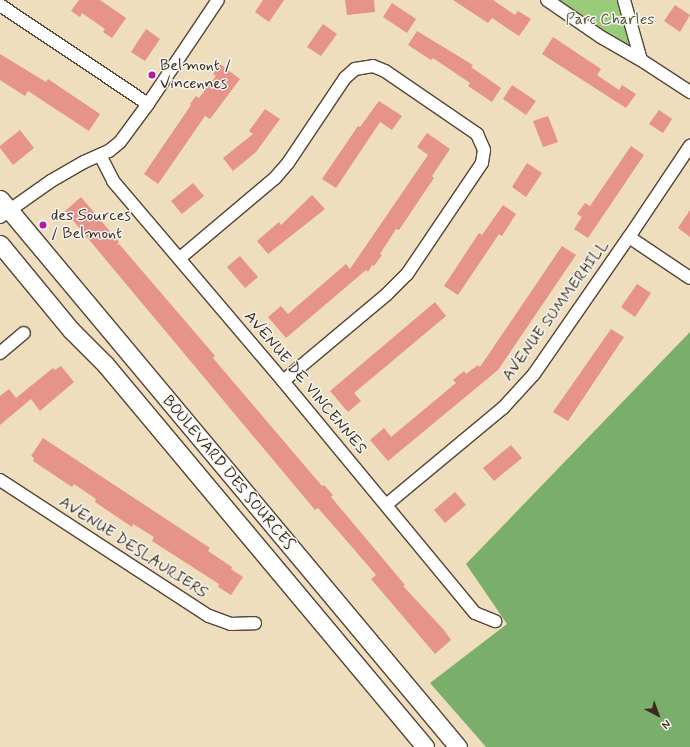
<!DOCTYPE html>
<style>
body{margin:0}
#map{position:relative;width:690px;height:747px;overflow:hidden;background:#eedebd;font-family:Mynerve,sans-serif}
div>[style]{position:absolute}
.green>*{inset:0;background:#99cb7b}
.forest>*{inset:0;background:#7aaf6b}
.building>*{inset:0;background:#e69389}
.roads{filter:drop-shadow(1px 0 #564536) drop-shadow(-1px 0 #564536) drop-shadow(0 1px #564536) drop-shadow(0 -1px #564536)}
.street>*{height:12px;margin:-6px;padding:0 6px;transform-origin:6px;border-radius:6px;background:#fff}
.secondary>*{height:17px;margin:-8.5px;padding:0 8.5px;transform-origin:8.5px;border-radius:8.5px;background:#fff}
.dots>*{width:11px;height:11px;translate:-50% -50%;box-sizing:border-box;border:2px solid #f6f6f2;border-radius:50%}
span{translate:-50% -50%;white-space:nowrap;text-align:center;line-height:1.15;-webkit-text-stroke:3px #f6f6f2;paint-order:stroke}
.park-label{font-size:16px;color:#575a3a}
.poi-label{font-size:16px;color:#3b2a1e}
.left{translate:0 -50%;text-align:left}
.street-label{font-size:16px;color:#3b2a1e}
.north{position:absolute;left:638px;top:695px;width:40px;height:40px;-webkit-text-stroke:3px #f6f6f2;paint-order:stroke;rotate:139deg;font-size:11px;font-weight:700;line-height:16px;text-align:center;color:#3b2a1e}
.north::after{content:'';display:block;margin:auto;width:14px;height:18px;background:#3b2a1e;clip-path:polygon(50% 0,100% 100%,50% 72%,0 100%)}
</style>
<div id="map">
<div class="green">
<div style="clip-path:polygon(547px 0,624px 0,641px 60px)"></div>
</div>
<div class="forest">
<div style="clip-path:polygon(690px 332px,690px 747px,486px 747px,430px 683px,507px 624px,466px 564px)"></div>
</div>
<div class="building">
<div style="clip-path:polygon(79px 0,100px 0,126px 18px,112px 38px,103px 32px,105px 29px,82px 13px,80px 17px,71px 11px)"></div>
<div style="clip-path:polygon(263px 0,284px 0,269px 22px,255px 12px)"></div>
<div style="clip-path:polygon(345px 0,374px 0,375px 12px,347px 15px)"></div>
<div style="clip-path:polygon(453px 0,493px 0,515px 15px,518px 11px,531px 19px,519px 36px,492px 18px,488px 23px)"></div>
<div style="clip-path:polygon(392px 3px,416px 19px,407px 33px,383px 17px)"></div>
<div style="clip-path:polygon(675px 5px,690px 15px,680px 32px,664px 21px)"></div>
<div style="clip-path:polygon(323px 24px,337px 34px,321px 56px,307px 47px)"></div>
<div style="clip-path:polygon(146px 29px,160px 39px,145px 61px,131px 52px)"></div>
<div style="clip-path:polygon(417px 31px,473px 65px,471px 67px,501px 88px,492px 102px,468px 86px,470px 83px,433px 58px,431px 60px,408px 45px)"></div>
<div style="clip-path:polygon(553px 37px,601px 69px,597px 75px,619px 90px,622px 85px,636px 94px,626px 108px,542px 54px)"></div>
<div style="clip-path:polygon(0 54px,46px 82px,48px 79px,100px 114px,89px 131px,28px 91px,25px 96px,0 80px)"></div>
<div style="clip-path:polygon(220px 64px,240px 79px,210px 119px,205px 116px,158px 184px,144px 174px,191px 105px,190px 104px,196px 96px,199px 98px,216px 76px,213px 74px)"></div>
<div style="clip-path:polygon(512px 85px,536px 101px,526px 115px,503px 99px)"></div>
<div style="clip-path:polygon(379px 101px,402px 116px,392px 130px,380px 122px,336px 188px,322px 179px,358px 126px,360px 127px)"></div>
<div style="clip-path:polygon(265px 109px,280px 119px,256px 152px,233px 171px,223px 158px,253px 134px,249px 131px)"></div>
<div style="clip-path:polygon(659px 110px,672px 119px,663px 133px,649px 124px)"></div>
<div style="clip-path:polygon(548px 116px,558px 142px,543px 147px,533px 121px)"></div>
<div style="clip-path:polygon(20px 130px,34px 148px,13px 165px,0 148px,0 146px)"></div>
<div style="clip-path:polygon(427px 133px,450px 149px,432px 176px,434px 178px,399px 230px,396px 229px,380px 254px,382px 255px,374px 266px,372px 265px,368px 272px,366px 270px,286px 338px,268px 317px,281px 306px,288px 314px,346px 264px,350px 269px,428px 155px,417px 147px)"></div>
<div style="clip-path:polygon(631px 146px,644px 155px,588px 238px,574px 229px,582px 217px,577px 214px,585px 203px,590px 206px)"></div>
<div style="clip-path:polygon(527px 163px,542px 173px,526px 197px,512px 187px)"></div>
<div style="clip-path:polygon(193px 183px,204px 196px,182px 214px,171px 201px)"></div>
<div style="clip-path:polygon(312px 195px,325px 209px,268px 254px,257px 241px,279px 222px,281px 225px)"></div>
<div style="clip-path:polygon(81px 197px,119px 242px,116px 246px,119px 244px,198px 336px,215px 356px,213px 358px,322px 486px,324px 485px,333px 495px,331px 497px,405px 585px,403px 586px,444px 630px,451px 640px,435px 654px,371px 579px,376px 575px,352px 547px,318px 508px,315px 510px,65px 211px)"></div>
<div style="clip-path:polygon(503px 205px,516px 214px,502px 236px,499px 234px,458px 295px,444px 286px,479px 233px,482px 235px)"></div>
<div style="clip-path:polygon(690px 210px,690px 237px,678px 228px)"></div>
<div style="clip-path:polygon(562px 246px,576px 255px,498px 370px,388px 461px,370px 440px,384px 428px,391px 437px,456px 383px,453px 380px,464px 371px,466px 374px,478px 365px,480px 367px)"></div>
<div style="clip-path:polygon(240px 256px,258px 277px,245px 288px,227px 267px)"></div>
<div style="clip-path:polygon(637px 284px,651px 293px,635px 317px,621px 307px)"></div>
<div style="clip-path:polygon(435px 302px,446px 316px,354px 393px,361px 401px,348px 412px,330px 391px)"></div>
<div style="clip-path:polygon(611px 329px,624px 337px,568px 421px,553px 412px)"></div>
<div style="clip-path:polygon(61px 366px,74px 382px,40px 411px,31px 399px,0 425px,0 396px,9px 389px,16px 398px,53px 368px,55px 370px)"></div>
<div style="clip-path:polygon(43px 438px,210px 548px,208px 551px,232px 567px,231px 569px,243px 577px,231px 595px,218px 587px,219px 584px,152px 541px,154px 537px,133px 524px,132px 527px,95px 502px,96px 499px,74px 484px,72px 487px,33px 461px,34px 458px,31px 456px)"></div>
<div style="clip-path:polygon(511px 445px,522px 458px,494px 481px,483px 468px)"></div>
<div style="clip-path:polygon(455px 492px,466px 505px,445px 523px,434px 510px)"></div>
</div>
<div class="roads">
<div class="street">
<div style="left:547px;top:0;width:65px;rotate:34.4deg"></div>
<div style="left:601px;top:37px;width:46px;rotate:29.9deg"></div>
<div style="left:624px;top:0;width:62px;rotate:74.2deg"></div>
<div style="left:641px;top:60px;width:59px;rotate:33.1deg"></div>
<div style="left:0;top:5px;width:178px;rotate:33.8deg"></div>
<div style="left:100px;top:155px;width:29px;rotate:63deg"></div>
<div style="left:113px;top:181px;width:262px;rotate:49.6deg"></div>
<div style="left:283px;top:381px;width:301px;rotate:50.4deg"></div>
<div style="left:475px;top:613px;width:22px;rotate:22deg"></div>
<div style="left:0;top:217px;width:62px;rotate:-35.2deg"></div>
<div style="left:51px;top:181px;width:38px;rotate:-30deg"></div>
<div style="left:84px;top:162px;width:27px;rotate:-24deg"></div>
<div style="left:109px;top:151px;width:14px;rotate:-39deg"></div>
<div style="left:120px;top:142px;width:47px;rotate:-53.6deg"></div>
<div style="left:148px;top:104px;width:125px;rotate:-56.1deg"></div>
<div style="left:629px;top:237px;width:73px;rotate:33.9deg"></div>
<div style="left:180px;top:258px;width:124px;rotate:-40.1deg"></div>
<div style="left:275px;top:178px;width:20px;rotate:-49deg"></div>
<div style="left:288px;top:163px;width:102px;rotate:-56.2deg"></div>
<div style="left:345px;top:78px;width:13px;rotate:-42deg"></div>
<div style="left:355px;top:69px;width:18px;rotate:-9deg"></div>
<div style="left:373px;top:66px;width:13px;rotate:23deg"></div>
<div style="left:385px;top:71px;width:112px;rotate:34.4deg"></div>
<div style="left:477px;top:134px;width:17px;rotate:66deg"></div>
<div style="left:484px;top:150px;width:13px;rotate:99deg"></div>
<div style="left:482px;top:163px;width:134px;rotate:124deg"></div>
<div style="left:407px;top:274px;width:30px;rotate:135deg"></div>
<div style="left:386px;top:295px;width:134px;rotate:140.1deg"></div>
<div style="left:0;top:353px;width:31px;rotate:-40deg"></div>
<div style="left:0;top:480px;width:249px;rotate:33.1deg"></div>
<div style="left:209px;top:616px;width:23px;rotate:20deg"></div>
<div style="left:231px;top:624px;width:24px;rotate:-2deg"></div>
<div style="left:386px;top:505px;width:152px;rotate:-39.7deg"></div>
<div style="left:503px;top:408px;width:46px;rotate:-47.6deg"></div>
<div style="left:534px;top:374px;width:167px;rotate:-55.3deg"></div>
<div style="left:629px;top:237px;width:110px;rotate:-56.2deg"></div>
</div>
<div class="secondary">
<div style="left:0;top:199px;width:714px;rotate:50.11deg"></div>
<div style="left:0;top:244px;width:112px;rotate:50.5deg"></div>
<div style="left:71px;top:330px;width:48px;rotate:45deg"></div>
<div style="left:105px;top:364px;width:499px;rotate:50.1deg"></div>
</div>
</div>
<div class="dots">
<div style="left:152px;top:75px;background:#b5179e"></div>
<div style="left:43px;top:225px;background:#b5179e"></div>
</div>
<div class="park-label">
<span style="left:610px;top:20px">Parc Charles</span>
</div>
<div class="poi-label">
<span class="left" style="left:160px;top:75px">Belmont /<br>Vincennes</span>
<span class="left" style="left:51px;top:225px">des Sources<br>/ Belmont</span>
</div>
<div class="street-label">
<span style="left:556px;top:311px;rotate:-54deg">AVENUE SUMMERHILL</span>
<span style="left:305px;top:383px;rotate:50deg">AVENUE DE VINCENNES</span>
<span style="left:228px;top:473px;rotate:50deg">BOULEVARD DES SOURCES</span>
<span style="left:133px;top:548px;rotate:33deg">AVENUE DESLAURIERS</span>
</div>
<div class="north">N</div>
</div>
